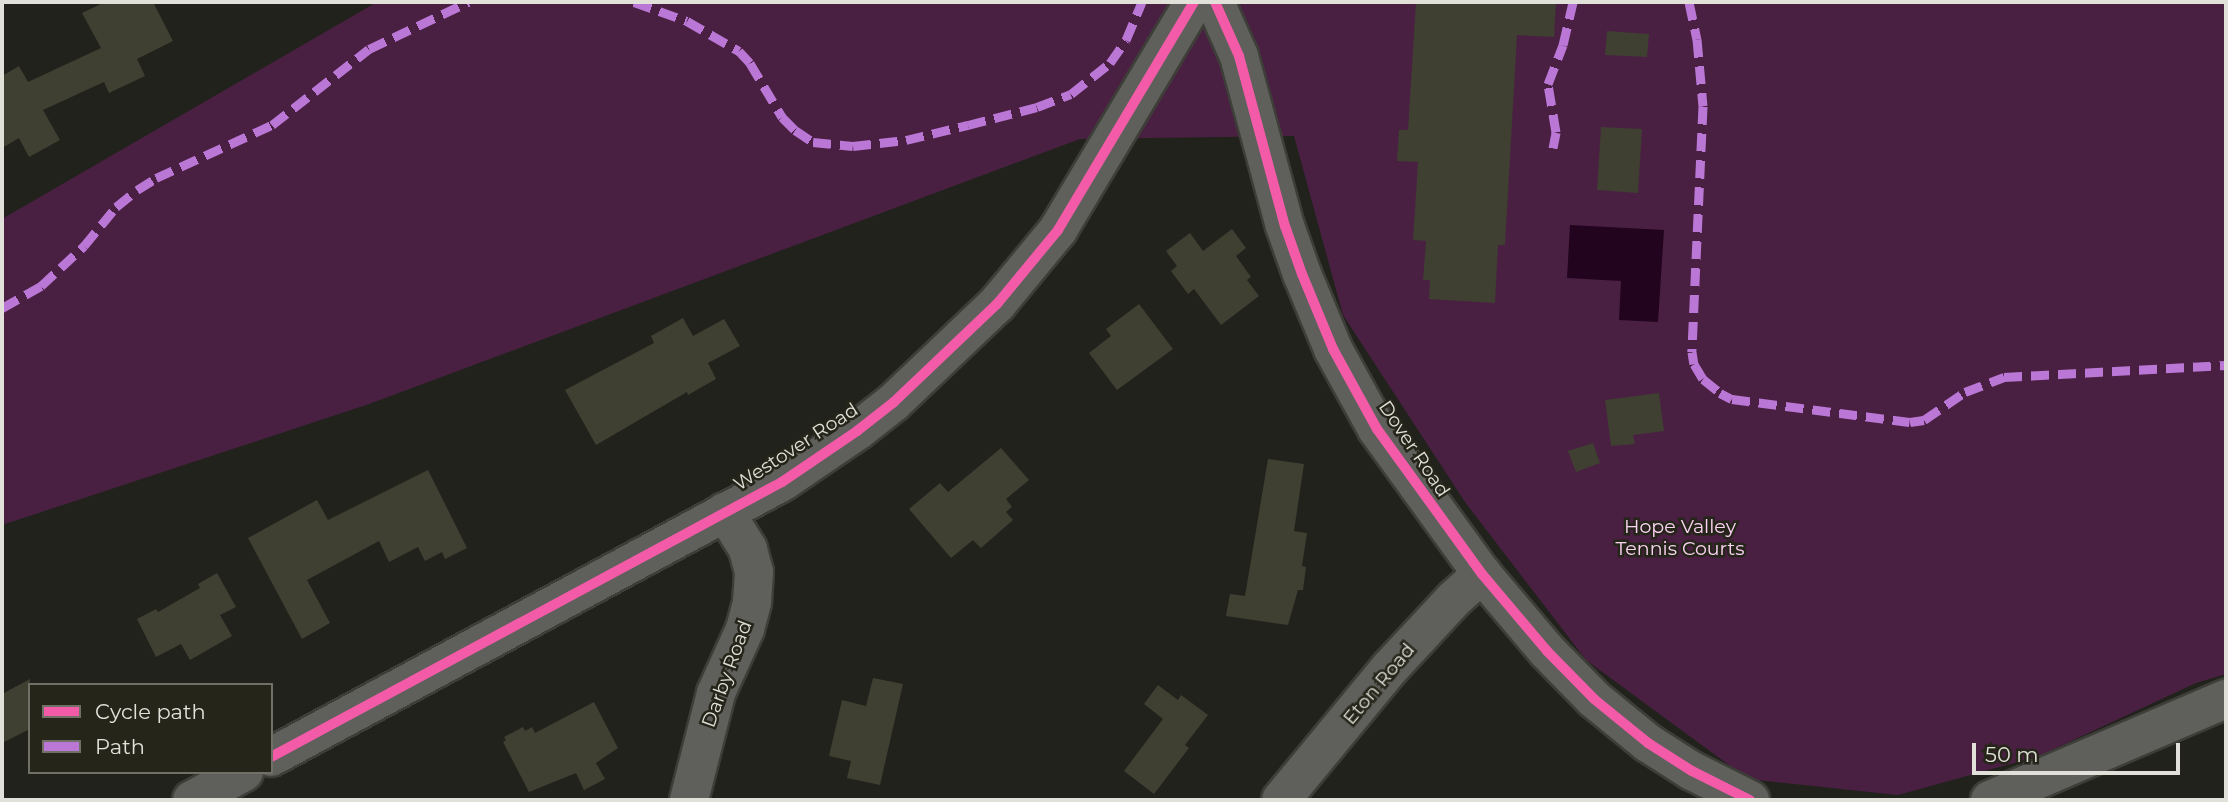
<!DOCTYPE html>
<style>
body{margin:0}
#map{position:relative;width:2228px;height:802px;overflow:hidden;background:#22221d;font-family:Montserrat,sans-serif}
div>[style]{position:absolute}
.green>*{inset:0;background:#4a2042}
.water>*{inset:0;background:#22041e}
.building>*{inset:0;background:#3f3f32}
.roads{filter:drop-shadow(2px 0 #3e3e39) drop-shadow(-2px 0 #3e3e39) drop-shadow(0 2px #3e3e39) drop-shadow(0 -2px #3e3e39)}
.minor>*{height:38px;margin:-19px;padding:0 19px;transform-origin:19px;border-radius:19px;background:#5f605b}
.quiet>*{height:9px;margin-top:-4.5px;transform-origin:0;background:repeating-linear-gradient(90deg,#ba77d6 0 18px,transparent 0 27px)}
.cycleway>*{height:10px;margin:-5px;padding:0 5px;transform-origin:5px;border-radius:5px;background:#f35aa7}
span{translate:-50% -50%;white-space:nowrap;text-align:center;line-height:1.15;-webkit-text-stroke:5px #25251a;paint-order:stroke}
.street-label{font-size:19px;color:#e1e1da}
.park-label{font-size:19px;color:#fcd3f3}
.frame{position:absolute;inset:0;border:4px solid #e1e1da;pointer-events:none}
.legend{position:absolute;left:28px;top:683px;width:245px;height:91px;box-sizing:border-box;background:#25251a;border:2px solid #707067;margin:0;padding:9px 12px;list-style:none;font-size:21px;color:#e1e1da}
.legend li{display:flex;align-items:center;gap:14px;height:35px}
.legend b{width:35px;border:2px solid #707067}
.scale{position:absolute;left:1972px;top:743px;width:208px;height:32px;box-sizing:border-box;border:4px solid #e1e1da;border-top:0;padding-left:9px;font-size:21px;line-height:24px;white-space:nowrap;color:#e1e1da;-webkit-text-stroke:5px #25251a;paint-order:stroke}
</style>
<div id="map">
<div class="green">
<div style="clip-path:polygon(377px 2px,2226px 2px,2226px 674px,2196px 683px,2039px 756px,1898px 795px,1748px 779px,1586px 660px,1465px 502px,1343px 315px,1294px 136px,1080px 139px,369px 404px,2px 525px,2px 219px)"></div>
</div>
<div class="water">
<div style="clip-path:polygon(1570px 225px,1664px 230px,1658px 322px,1619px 320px,1621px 281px,1567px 278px)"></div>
</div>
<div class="building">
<div style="clip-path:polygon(105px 2px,153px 2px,173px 41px,137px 59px,145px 76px,109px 93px,104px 82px,43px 110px,60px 140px,29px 157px,19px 138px,2px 148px,2px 76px,19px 66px,28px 82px,101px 48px,82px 13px)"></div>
<div style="clip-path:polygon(1416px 2px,1556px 2px,1554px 37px,1517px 35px,1505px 245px,1498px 245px,1495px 303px,1429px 299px,1430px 280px,1423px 280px,1426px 241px,1413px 240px,1418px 162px,1397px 161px,1399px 130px,1408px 130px)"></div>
<div style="clip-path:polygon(1607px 31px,1649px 34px,1647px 57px,1605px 55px)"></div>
<div style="clip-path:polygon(1601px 127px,1642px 129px,1638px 193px,1597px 190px)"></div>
<div style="clip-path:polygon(1232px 229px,1246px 248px,1236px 256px,1251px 277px,1247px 280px,1259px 296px,1221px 325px,1194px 289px,1188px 294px,1171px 271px,1177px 266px,1166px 251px,1190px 233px,1203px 251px)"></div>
<div style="clip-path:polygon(1139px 304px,1173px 349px,1117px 390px,1089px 353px,1111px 336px,1106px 329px)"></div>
<div style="clip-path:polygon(683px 318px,693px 336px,724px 319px,740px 346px,708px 363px,716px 379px,688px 395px,687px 392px,596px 445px,565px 390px,654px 343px,651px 336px)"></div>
<div style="clip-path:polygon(1659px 393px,1664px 431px,1633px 435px,1635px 444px,1611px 446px,1605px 400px)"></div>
<div style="clip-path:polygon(1593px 443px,1600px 463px,1576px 472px,1568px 451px)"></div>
<div style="clip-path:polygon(1001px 448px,1029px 480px,1006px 499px,1012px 507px,1006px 512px,1013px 520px,981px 548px,973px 540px,951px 558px,909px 509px,940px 483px,948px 492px)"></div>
<div style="clip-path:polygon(1268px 459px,1304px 464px,1294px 531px,1307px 533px,1302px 566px,1306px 567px,1303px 590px,1298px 590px,1288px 625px,1226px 616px,1230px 594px,1245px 596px)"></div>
<div style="clip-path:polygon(428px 470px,467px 548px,445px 559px,442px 552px,425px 561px,418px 547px,389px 562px,379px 541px,307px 580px,330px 623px,302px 639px,248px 538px,317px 500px,328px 520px)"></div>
<div style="clip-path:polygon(217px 573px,236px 607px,220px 615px,232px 636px,190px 660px,181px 644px,156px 657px,137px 619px,156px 609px,158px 612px,200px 588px,198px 584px)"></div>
<div style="clip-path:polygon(873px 678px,903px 684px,880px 785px,847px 778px,851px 761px,829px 756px,842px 700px,866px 706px)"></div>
<div style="clip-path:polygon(30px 679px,30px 729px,2px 743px,2px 694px)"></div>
<div style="clip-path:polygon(1158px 685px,1178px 700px,1181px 695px,1208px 715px,1185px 745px,1189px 748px,1154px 794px,1124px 771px,1163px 719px,1144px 704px)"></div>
<div style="clip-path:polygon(594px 702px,618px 748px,596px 763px,605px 779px,584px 790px,576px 773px,529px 792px,503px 742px,506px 740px,504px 737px,523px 727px,525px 731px,532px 727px,535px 733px)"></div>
</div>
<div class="roads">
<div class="minor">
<div style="left:1215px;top:2px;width:59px;rotate:66deg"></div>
<div style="left:1239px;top:56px;width:176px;rotate:74.9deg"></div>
<div style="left:1285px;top:226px;width:51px;rotate:70.5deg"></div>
<div style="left:1302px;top:274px;width:81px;rotate:67.5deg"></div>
<div style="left:1333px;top:349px;width:91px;rotate:61.2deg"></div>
<div style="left:1377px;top:429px;width:179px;rotate:54.1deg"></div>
<div style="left:1482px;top:574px;width:101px;rotate:49.8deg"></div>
<div style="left:1547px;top:651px;width:67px;rotate:45.6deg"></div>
<div style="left:1594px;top:699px;width:70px;rotate:39.2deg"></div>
<div style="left:1648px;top:743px;width:52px;rotate:32.5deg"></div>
<div style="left:1692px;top:771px;width:65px;rotate:26.6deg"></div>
<div style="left:271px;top:757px;width:580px;rotate:-28.29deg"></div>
<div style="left:782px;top:482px;width:91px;rotate:-34.2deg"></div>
<div style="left:857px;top:431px;width:47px;rotate:-38.1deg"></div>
<div style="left:894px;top:402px;width:142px;rotate:-43.6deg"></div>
<div style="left:997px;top:304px;width:96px;rotate:-50.5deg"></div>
<div style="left:1058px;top:230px;width:265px;rotate:-59.2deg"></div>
<div style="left:192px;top:800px;width:59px;rotate:-28.3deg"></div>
<div style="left:689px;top:800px;width:110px;rotate:-75.8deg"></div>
<div style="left:716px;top:693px;width:70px;rotate:-65.6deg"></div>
<div style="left:745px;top:629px;width:28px;rotate:-75deg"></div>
<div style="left:752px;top:602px;width:30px;rotate:-86deg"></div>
<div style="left:754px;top:572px;width:24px;rotate:-105deg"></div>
<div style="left:748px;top:549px;width:44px;rotate:-121.9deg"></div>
<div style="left:1281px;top:800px;width:170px;rotate:-50.5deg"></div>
<div style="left:1389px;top:669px;width:96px;rotate:-47.1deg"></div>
<div style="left:1454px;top:599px;width:38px;rotate:-42deg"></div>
<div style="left:1990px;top:800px;width:257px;rotate:-23.2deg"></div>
</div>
</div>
<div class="quiet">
<div style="left:634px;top:2px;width:56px;rotate:19.7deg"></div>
<div style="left:687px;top:21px;width:60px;rotate:30deg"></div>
<div style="left:739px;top:51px;width:16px;rotate:47deg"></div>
<div style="left:750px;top:63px;width:63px;rotate:59.3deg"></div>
<div style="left:782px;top:117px;width:18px;rotate:45deg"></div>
<div style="left:795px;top:130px;width:22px;rotate:34deg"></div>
<div style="left:813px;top:142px;width:40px;rotate:5.7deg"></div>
<div style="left:853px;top:146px;width:53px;rotate:-6.5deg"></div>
<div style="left:906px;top:140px;width:64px;rotate:-13.6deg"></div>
<div style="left:968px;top:125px;width:71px;rotate:-14.6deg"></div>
<div style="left:1037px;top:107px;width:36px;rotate:-21deg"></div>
<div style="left:1071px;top:94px;width:50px;rotate:-38.5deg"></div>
<div style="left:1110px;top:63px;width:28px;rotate:-55deg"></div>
<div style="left:1126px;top:40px;width:41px;rotate:-67.2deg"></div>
<div style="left:1689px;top:2px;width:38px;rotate:78deg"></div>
<div style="left:1697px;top:39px;width:67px;rotate:84.9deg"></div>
<div style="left:1703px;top:106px;width:246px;rotate:92.6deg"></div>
<div style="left:1692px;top:352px;width:12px;rotate:81deg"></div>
<div style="left:1694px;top:364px;width:17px;rotate:59deg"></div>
<div style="left:1703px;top:379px;width:22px;rotate:39deg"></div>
<div style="left:1720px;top:393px;width:13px;rotate:27deg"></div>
<div style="left:1732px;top:399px;width:179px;rotate:7.4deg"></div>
<div style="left:1910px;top:422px;width:14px;rotate:-8deg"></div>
<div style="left:1924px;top:420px;width:50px;rotate:-34.3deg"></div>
<div style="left:1965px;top:392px;width:42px;rotate:-21deg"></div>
<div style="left:2004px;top:377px;width:222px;rotate:-3.1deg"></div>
<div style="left:1553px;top:148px;width:16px;rotate:-79deg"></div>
<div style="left:1556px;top:132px;width:49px;rotate:-99.5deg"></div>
<div style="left:1548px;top:84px;width:42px;rotate:-69deg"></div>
<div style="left:1563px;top:45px;width:44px;rotate:-76.9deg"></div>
<div style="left:2px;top:308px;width:45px;rotate:-29.4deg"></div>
<div style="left:41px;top:286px;width:59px;rotate:-42.9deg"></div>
<div style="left:84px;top:246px;width:50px;rotate:-50.6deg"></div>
<div style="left:116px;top:207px;width:27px;rotate:-39deg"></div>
<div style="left:137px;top:190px;width:22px;rotate:-32deg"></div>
<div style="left:156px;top:178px;width:128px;rotate:-24.6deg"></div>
<div style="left:272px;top:125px;width:123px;rotate:-38.1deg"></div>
<div style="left:369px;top:49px;width:110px;rotate:-25.4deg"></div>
</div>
<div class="cycleway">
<div style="left:1215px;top:2px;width:59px;rotate:66deg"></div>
<div style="left:1239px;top:56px;width:176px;rotate:74.9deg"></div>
<div style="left:1285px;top:226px;width:51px;rotate:70.5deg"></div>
<div style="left:1302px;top:274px;width:81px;rotate:67.5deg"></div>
<div style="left:1333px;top:349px;width:91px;rotate:61.2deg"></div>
<div style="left:1377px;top:429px;width:179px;rotate:54.1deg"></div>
<div style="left:1482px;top:574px;width:101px;rotate:49.8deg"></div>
<div style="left:1547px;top:651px;width:67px;rotate:45.6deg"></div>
<div style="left:1594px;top:699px;width:70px;rotate:39.2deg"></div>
<div style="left:1648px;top:743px;width:52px;rotate:32.5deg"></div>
<div style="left:1692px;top:771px;width:65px;rotate:26.6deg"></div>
<div style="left:271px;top:757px;width:580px;rotate:-28.29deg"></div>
<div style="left:782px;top:482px;width:91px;rotate:-34.2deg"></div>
<div style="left:857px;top:431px;width:47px;rotate:-38.1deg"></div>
<div style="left:894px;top:402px;width:142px;rotate:-43.6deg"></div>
<div style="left:997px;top:304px;width:96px;rotate:-50.5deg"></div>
<div style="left:1058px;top:230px;width:265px;rotate:-59.2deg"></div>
</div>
<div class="street-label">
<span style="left:796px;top:447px;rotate:-33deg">Westover Road</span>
<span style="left:1414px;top:449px;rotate:56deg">Dover Road</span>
<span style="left:727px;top:674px;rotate:-70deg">Darby Road</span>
<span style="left:1379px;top:684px;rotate:-50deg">Eton Road</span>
</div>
<div class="park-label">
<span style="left:1680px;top:538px">Hope Valley<br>Tennis Courts</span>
</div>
<div class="frame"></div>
<ul class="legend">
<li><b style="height:9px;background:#f35aa7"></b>Cycle path</li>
<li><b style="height:9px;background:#ba77d6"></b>Path</li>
</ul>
<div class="scale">50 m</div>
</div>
